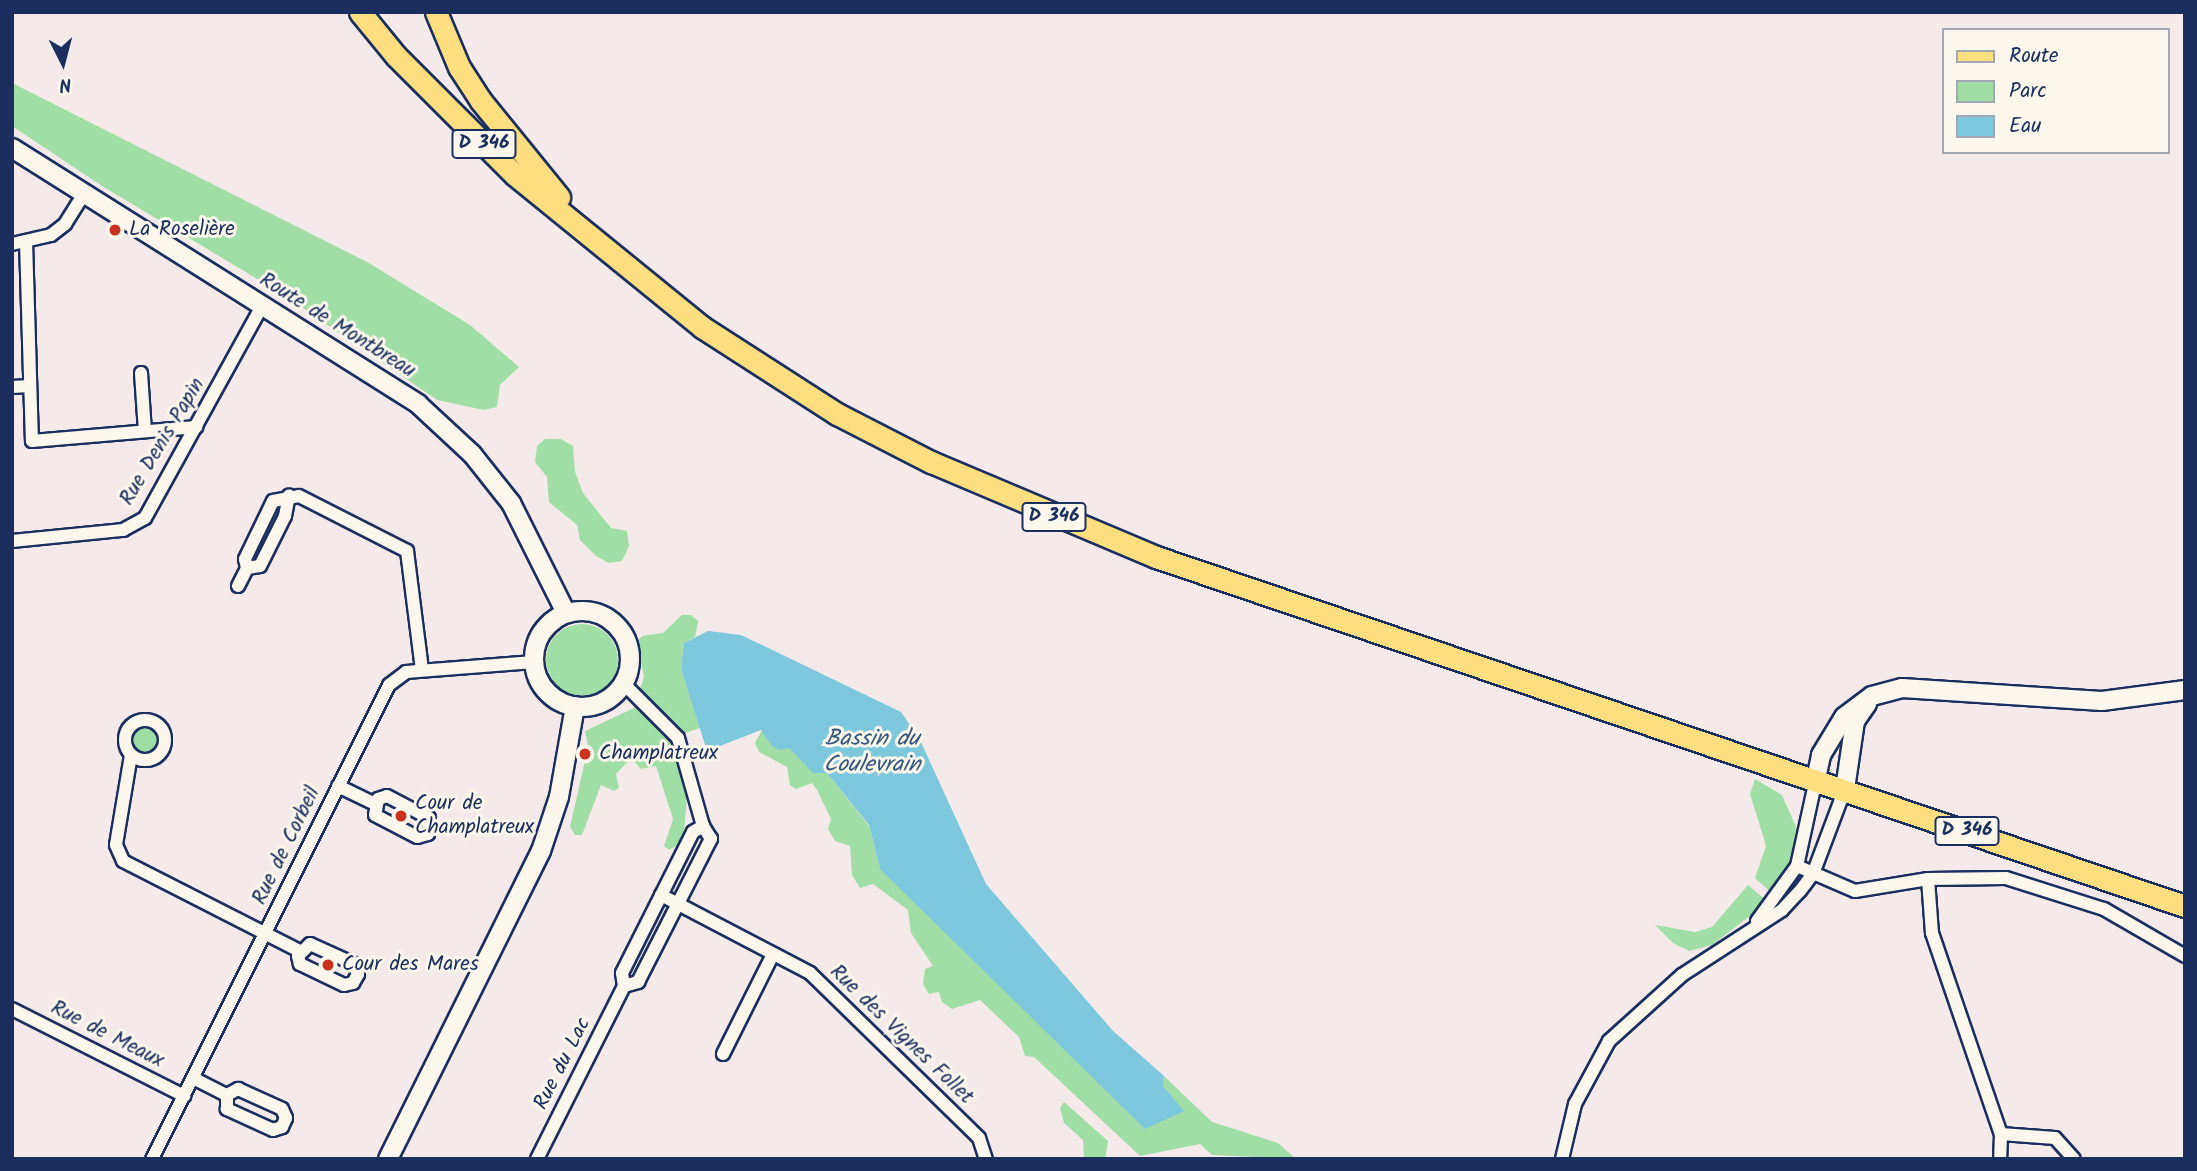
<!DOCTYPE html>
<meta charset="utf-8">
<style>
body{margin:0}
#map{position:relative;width:2197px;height:1171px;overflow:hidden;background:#f5eaea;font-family:Kalam,sans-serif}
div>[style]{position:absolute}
.green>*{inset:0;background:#a0dea6}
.round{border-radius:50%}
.water>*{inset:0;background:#7dc8dc}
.roads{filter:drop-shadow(2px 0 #1b2f5e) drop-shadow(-2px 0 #1b2f5e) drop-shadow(0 2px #1b2f5e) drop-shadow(0 -2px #1b2f5e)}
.street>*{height:12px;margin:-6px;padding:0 6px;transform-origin:6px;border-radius:6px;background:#fbf7ec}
.street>.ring{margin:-6px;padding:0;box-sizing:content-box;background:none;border:12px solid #fbf7ec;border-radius:50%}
.secondary>*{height:18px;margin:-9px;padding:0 9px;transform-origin:9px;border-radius:9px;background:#fbf7ec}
.secondary>.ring{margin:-9px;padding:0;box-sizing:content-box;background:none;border:18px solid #fbf7ec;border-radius:50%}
.primary>*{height:21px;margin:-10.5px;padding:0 10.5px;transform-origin:10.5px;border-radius:10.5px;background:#fedf80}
.dots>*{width:19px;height:19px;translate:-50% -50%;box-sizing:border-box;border:4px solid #fbf7ec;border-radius:50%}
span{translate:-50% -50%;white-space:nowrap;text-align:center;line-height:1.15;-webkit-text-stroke:6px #fbf7ec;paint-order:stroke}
.shield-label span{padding:2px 5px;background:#fbf7ec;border:2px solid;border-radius:5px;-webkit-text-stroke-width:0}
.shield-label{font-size:19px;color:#1b2f5e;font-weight:700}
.poi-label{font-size:21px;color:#1b2f5e}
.left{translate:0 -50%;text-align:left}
.street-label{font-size:21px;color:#1b2f5e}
.water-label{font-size:23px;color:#34557e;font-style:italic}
.frame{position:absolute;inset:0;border:14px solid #1b2f5e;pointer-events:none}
.legend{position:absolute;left:1942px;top:28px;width:228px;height:126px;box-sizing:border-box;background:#fbf7ec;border:2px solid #a1a7b3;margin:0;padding:9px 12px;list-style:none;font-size:21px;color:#1b2f5e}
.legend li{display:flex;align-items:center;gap:14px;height:35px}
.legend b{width:35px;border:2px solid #a1a7b3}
.north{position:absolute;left:28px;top:28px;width:70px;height:70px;-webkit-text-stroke:5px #fbf7ec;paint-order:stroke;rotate:174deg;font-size:19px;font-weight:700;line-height:28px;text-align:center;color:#1b2f5e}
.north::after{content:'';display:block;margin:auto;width:24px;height:32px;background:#1b2f5e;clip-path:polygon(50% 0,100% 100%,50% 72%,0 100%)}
</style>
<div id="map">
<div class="green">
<div style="clip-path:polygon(12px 83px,369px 263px,470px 325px,519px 367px,500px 385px,497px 407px,484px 410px,437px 400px,284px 295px,102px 186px,12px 126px)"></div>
<div style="clip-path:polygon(545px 439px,561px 439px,573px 446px,575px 472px,583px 493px,611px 528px,627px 531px,629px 546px,622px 561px,609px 563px,596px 556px,580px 540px,577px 525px,549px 502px,547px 477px,535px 462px,537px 446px)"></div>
<div style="clip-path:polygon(682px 615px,691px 615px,698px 621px,695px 637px,684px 643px,681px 669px,700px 728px,669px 739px,687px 797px,684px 832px,676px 846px,669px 850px,664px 846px,673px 819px,656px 766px,641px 769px,631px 758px,616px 774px,619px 788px,614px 791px,601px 785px,582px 835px,575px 835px,570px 827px,588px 747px,585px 731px,634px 708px,644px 677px,637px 642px,642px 636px,663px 633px)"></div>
<div class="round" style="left:546px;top:624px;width:72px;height:72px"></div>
<div class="round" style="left:132px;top:727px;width:26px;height:26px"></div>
<div style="clip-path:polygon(762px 730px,771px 745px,789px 748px,827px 773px,869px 826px,880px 869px,1163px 1086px,1163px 1075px,1212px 1122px,1278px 1143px,1296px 1159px,1212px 1155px,1200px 1144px,1140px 1156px,1034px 1057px,1025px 1056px,1019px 1037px,980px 1000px,952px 1009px,942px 1002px,939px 992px,929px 994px,923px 984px,925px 969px,933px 966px,911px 933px,908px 910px,873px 884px,860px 888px,852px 875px,850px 846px,835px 841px,828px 829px,831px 819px,817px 790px,812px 783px,796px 789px,790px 785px,787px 767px,759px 752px,755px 743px)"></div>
<div style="clip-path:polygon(1755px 779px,1782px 795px,1796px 827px,1793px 863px,1773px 894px,1755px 878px,1766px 846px,1750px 794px)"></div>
<div style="clip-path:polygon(1748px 885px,1768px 902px,1712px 945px,1689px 951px,1673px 943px,1655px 925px,1695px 932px,1712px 927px)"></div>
<div style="clip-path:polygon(1064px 1102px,1108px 1141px,1105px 1159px,1084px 1159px,1083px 1140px,1064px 1123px,1060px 1108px)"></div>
</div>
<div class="water">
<div style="clip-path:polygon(708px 631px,741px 635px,901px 712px,920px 740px,986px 884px,1113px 1031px,1163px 1075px,1163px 1086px,1184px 1111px,1145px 1129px,880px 869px,869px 825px,827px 773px,813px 773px,789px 748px,779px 750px,771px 745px,761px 730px,707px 751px,681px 669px,684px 643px)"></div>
</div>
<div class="roads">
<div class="street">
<div style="left:26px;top:241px;width:200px;rotate:88.3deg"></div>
<div style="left:32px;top:441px;width:165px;rotate:-4.9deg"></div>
<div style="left:12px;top:244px;width:40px;rotate:-13deg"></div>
<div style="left:51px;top:235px;width:18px;rotate:-38deg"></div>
<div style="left:65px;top:224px;width:36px;rotate:-58deg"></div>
<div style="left:141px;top:373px;width:58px;rotate:86.1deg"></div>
<div style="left:12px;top:387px;width:18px;rotate:-3deg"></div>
<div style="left:12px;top:541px;width:112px;rotate:-5.7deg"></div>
<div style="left:123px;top:530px;width:25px;rotate:-29deg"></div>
<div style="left:145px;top:518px;width:242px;rotate:-61.1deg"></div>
<div style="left:247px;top:568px;width:13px;rotate:-9deg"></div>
<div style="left:260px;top:566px;width:56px;rotate:-63.4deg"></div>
<div style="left:285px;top:516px;width:21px;rotate:-79deg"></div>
<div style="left:238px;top:586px;width:20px;rotate:-63deg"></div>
<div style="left:247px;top:568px;width:9px;rotate:-103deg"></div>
<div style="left:245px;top:559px;width:64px;rotate:-64.2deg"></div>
<div style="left:273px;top:501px;width:26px;rotate:-11deg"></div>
<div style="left:299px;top:496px;width:121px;rotate:27deg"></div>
<div style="left:407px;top:551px;width:120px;rotate:82.8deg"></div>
<div class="ring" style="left:125px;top:720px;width:28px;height:28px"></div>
<div style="left:131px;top:755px;width:91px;rotate:99.5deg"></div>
<div style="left:116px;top:845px;width:17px;rotate:66deg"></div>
<div style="left:123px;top:861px;width:199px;rotate:27deg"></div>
<div style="left:338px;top:786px;width:41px;rotate:25.9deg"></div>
<div style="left:387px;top:796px;width:47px;rotate:27.6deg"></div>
<div style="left:429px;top:818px;width:16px;rotate:94deg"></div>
<div style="left:428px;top:834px;width:11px;rotate:165deg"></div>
<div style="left:417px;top:837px;width:47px;rotate:-152.4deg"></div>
<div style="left:375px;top:815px;width:16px;rotate:-79deg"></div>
<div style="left:378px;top:799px;width:9px;rotate:-18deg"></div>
<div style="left:1797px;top:866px;width:63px;rotate:23.3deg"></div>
<div style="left:1855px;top:891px;width:74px;rotate:-9.3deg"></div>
<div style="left:1928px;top:879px;width:78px;rotate:-0.7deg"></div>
<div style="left:2006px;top:878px;width:103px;rotate:17.6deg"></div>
<div style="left:2104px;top:909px;width:94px;rotate:30.1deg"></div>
<div style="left:1928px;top:879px;width:54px;rotate:85.8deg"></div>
<div style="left:1932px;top:933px;width:213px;rotate:71.1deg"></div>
<div style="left:2001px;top:1134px;width:25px;rotate:92deg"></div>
<div style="left:661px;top:895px;width:168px;rotate:27.6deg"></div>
<div style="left:810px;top:973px;width:236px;rotate:44.3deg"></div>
<div style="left:979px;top:1138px;width:22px;rotate:72deg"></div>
<div style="left:1757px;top:921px;width:68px;rotate:-54deg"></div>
<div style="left:1797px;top:866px;width:89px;rotate:-77.7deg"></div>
<div style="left:310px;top:944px;width:48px;rotate:24.4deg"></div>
<div style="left:354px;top:964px;width:11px;rotate:68deg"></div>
<div style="left:358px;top:974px;width:10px;rotate:119deg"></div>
<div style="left:353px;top:983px;width:9px;rotate:167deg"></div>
<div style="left:344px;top:985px;width:49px;rotate:-154.5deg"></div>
<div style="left:300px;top:964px;width:8px;rotate:-104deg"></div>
<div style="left:298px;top:956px;width:17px;rotate:-45deg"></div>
<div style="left:624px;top:986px;width:15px;rotate:-16deg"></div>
<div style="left:638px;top:982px;width:161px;rotate:-63deg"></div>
<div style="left:711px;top:839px;width:15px;rotate:-122deg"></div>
<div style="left:12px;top:1009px;width:193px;rotate:26.8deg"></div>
<div style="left:723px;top:1054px;width:112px;rotate:-63.4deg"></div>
<div style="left:193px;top:1078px;width:38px;rotate:27deg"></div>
<div style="left:238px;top:1089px;width:48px;rotate:24.4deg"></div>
<div style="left:282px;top:1109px;width:10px;rotate:66deg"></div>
<div style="left:286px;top:1118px;width:10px;rotate:114deg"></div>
<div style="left:282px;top:1127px;width:9px;rotate:162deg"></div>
<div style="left:273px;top:1130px;width:51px;rotate:-155.5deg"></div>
<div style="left:227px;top:1109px;width:14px;rotate:-90deg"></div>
<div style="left:227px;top:1095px;width:13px;rotate:-29deg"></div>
<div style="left:2001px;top:1134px;width:54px;rotate:4.2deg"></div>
<div style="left:2055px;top:1138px;width:28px;rotate:48deg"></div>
<div style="left:152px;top:1159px;width:530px;rotate:-63.43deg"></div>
<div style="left:389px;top:685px;width:21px;rotate:-37deg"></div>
<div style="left:406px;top:672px;width:128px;rotate:-4.5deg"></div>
<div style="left:537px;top:1159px;width:194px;rotate:-63.3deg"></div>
<div style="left:624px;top:986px;width:13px;rotate:-99deg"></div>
<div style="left:622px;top:973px;width:158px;rotate:-63.3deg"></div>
<div style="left:693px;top:832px;width:12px;rotate:-31deg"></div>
<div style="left:703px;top:826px;width:91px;rotate:-105.9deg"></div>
<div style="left:678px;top:738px;width:78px;rotate:-135deg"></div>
<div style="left:1562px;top:1159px;width:57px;rotate:-76.7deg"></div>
<div style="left:1575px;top:1104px;width:72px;rotate:-61.6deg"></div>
<div style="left:1609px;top:1041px;width:98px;rotate:-42.1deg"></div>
<div style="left:1682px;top:975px;width:119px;rotate:-33deg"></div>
<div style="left:1782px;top:910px;width:26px;rotate:-47deg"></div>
<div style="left:1800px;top:891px;width:21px;rotate:-53deg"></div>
<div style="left:1813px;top:874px;width:91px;rotate:-69.4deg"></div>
</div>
<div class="secondary">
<div style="left:12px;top:148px;width:480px;rotate:32.2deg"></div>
<div style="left:418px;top:404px;width:74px;rotate:42.8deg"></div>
<div style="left:472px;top:454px;width:63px;rotate:51.5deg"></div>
<div style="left:511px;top:503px;width:123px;rotate:63.4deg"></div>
<div class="ring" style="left:534px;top:611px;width:78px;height:78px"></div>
<div style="left:1816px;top:779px;width:25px;rotate:-78deg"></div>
<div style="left:1821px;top:755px;width:44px;rotate:-58.8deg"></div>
<div style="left:1844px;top:717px;width:35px;rotate:-37deg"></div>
<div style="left:1872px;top:696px;width:31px;rotate:-15deg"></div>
<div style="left:1902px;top:688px;width:200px;rotate:3.7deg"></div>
<div style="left:2102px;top:701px;width:84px;rotate:-7.5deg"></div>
<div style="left:1845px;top:789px;width:69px;rotate:-81.6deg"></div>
<div style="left:1855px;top:721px;width:21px;rotate:-55deg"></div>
<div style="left:388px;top:1159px;width:344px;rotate:-63.6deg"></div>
<div style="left:541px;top:851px;width:57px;rotate:-71.6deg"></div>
<div style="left:559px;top:797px;width:92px;rotate:-80deg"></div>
</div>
<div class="primary">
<div style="left:360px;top:12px;width:57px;rotate:50.7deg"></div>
<div style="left:396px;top:56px;width:168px;rotate:45deg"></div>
<div style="left:515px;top:175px;width:241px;rotate:39.1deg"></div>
<div style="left:702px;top:327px;width:161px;rotate:32.8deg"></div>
<div style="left:837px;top:414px;width:106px;rotate:27.1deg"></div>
<div style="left:931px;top:462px;width:244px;rotate:22.9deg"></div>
<div style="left:1156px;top:557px;width:1087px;rotate:18.74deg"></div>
<div style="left:436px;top:12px;width:60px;rotate:67.3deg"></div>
<div style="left:459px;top:67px;width:40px;rotate:57.1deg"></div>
<div style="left:481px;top:101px;width:124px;rotate:50.9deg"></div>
</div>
</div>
<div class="dots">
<div style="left:115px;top:230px;background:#c8321e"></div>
<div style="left:585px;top:754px;background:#c8321e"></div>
<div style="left:401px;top:816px;background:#c8321e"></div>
<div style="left:328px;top:965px;background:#c8321e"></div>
</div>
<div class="shield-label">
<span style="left:484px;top:144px">D 346</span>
<span style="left:1054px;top:517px">D 346</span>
<span style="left:1967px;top:831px">D 346</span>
</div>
<div class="poi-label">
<span class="left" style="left:129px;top:230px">La Roselière</span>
<span class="left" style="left:599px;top:754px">Champlatreux</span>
<span class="left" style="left:415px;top:816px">Cour de<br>Champlatreux</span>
<span class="left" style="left:342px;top:965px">Cour des Mares</span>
</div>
<div class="street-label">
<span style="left:337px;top:326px;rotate:32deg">Route de Montbreau</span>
<span style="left:163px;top:442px;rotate:-59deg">Rue Denis Papin</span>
<span style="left:287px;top:846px;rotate:-64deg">Rue de Corbeil</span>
<span style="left:107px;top:1035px;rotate:27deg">Rue de Meaux</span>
<span style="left:901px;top:1035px;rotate:44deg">Rue des Vignes Follet</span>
<span style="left:563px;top:1064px;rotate:-63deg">Rue du Lac</span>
</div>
<div class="water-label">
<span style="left:872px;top:752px">Bassin du<br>Coulevrain</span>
</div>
<div class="frame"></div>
<ul class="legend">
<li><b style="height:9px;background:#fedf80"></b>Route</li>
<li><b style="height:19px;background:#a0dea6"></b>Parc</li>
<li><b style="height:19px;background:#7dc8dc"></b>Eau</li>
</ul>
<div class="north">N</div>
</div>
